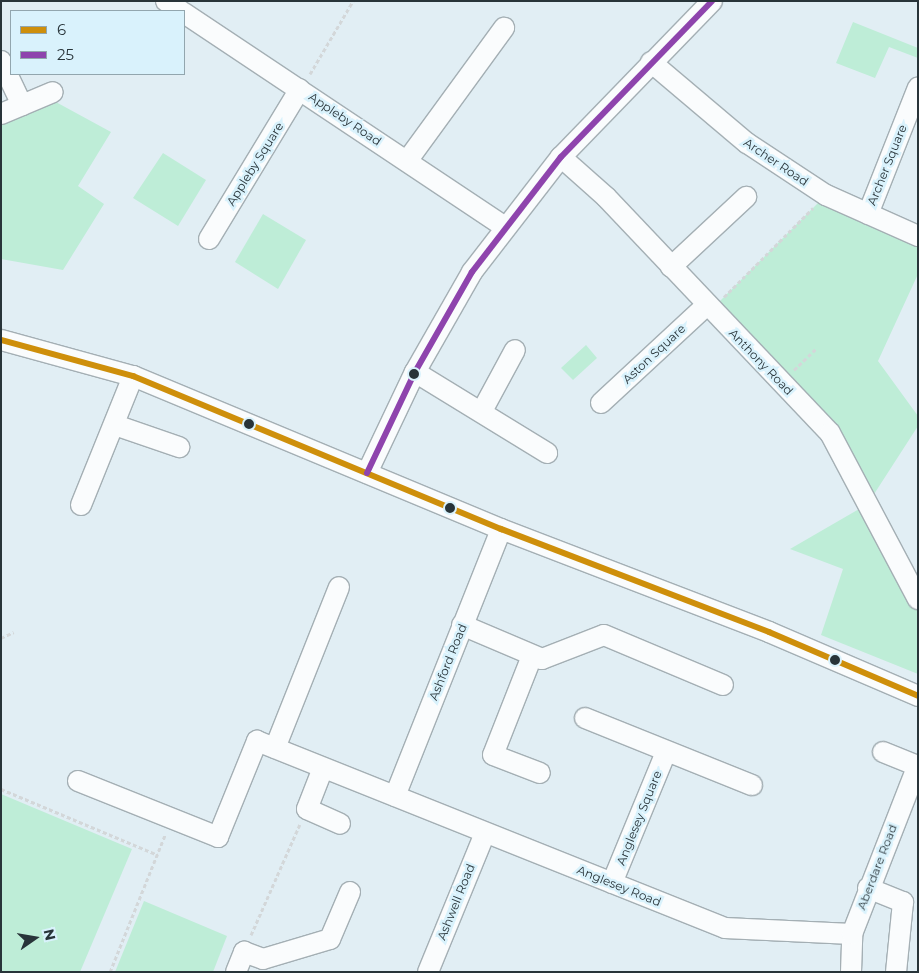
<!DOCTYPE html>
<style>
body{margin:0}
#map{position:relative;width:919px;height:973px;overflow:hidden;background:#e1eef4;font-family:Montserrat,sans-serif}
div>[style]{position:absolute}
.green>*{inset:0;background:#beedd7}
.path>*{height:3px;margin-top:-1.5px;transform-origin:0;background:repeating-linear-gradient(90deg,#d3d7d9 0 4px,transparent 0 6.5px)}
.roads{filter:drop-shadow(1px 0 #a4afb4) drop-shadow(-1px 0 #a4afb4) drop-shadow(0 1px #a4afb4) drop-shadow(0 -1px #a4afb4)}
.minor>*{height:20px;margin:-10px;padding:0 10px;transform-origin:10px;border-radius:10px;background:#fafcfd}
.bus-1>*{height:6px;margin:-3px;padding:0 3px;transform-origin:3px;border-radius:3px;background:#ce8f0b}
.bus-2>*{height:6px;margin:-3px;padding:0 3px;transform-origin:3px;border-radius:3px;background:#8e44ad}
.dots>*{width:14px;height:14px;translate:-50% -50%;box-sizing:border-box;border:2px solid #d9f2fc;border-radius:50%}
span{translate:-50% -50%;white-space:nowrap;text-align:center;line-height:1.15;-webkit-text-stroke:5px #d9f2fc;paint-order:stroke}
.street-label{font-size:12px;color:#283439}
.frame{position:absolute;inset:0;border:2px solid #283439;pointer-events:none}
.legend{position:absolute;left:10px;top:10px;width:175px;height:65px;box-sizing:border-box;background:#d9f2fc;border:1px solid #92a6ae;margin:0;padding:6px 9px;list-style:none;font-size:15px;color:#283439}
.legend li{display:flex;align-items:center;gap:10px;height:25px}
.legend b{width:25px;border:1px solid #92a6ae}
.north{position:absolute;left:10px;top:913px;width:50px;height:50px;-webkit-text-stroke:4px #d9f2fc;paint-order:stroke;rotate:77deg;font-size:14px;font-weight:700;line-height:20px;text-align:center;color:#283439}
.north::after{content:'';display:block;margin:auto;width:18px;height:22px;background:#283439;clip-path:polygon(50% 0,100% 100%,50% 72%,0 100%)}
</style>
<div id="map">
<div class="green">
<div style="clip-path:polygon(853px 22px,918px 48px,918px 58px,889px 47px,875px 78px,836px 63px)"></div>
<div style="clip-path:polygon(54px 101px,111px 132px,78px 186px,104px 204px,63px 270px,1px 259px,1px 123px)"></div>
<div style="clip-path:polygon(163px 153px,206px 180px,178px 226px,133px 198px)"></div>
<div style="clip-path:polygon(826px 195px,918px 236px,918px 274px,878px 361px,918px 416px,918px 426px,867px 505px,918px 598px,918px 674px,821px 635px,843px 569px,790px 549px,866px 505px,830px 433px,711px 310px)"></div>
<div style="clip-path:polygon(263px 214px,306px 240px,278px 289px,235px 262px)"></div>
<div style="clip-path:polygon(586px 345px,597px 358px,573px 380px,561px 368px)"></div>
<div style="clip-path:polygon(1px 794px,132px 849px,80px 972px,1px 972px)"></div>
<div style="clip-path:polygon(144px 901px,227px 936px,213px 972px,115px 972px)"></div>
</div>
<div class="path">
<div style="left:310px;top:74px;width:85px;rotate:-59.5deg"></div>
<div style="left:724px;top:297px;width:126px;rotate:-45deg"></div>
<div style="left:794px;top:370px;width:30px;rotate:-44deg"></div>
<div style="left:1px;top:638px;width:14px;rotate:-25deg"></div>
<div style="left:1px;top:789px;width:170px;rotate:22.8deg"></div>
<div style="left:251px;top:935px;width:121px;rotate:-66.2deg"></div>
<div style="left:110px;top:972px;width:148px;rotate:-68.1deg"></div>
</div>
<div class="roads">
<div class="minor">
<div style="left:166px;top:1px;width:18px;rotate:34deg"></div>
<div style="left:184px;top:13px;width:386px;rotate:33.7deg"></div>
<div style="left:1px;top:61px;width:49px;rotate:64.5deg"></div>
<div style="left:651px;top:62px;width:126px;rotate:40.2deg"></div>
<div style="left:747px;top:143px;width:95px;rotate:33.4deg"></div>
<div style="left:826px;top:195px;width:101px;rotate:24deg"></div>
<div style="left:1px;top:114px;width:56px;rotate:-22.9deg"></div>
<div style="left:561px;top:157px;width:60px;rotate:41.6deg"></div>
<div style="left:606px;top:197px;width:325px;rotate:46.5deg"></div>
<div style="left:830px;top:433px;width:188px;rotate:62.1deg"></div>
<div style="left:407px;top:161px;width:165px;rotate:-53.9deg"></div>
<div style="left:868px;top:214px;width:136px;rotate:-68.4deg"></div>
<div style="left:209px;top:239px;width:175px;rotate:-58.8deg"></div>
<div style="left:671px;top:267px;width:103px;rotate:-43deg"></div>
<div style="left:1px;top:340px;width:137px;rotate:15.3deg"></div>
<div style="left:133px;top:376px;width:399px;rotate:22.6deg"></div>
<div style="left:501px;top:529px;width:287px;rotate:21deg"></div>
<div style="left:769px;top:632px;width:162px;rotate:23.2deg"></div>
<div style="left:415px;top:372px;width:155px;rotate:31.5deg"></div>
<div style="left:601px;top:403px;width:144px;rotate:-42.8deg"></div>
<div style="left:482px;top:411px;width:69px;rotate:-61.6deg"></div>
<div style="left:115px;top:425px;width:68px;rotate:19deg"></div>
<div style="left:367px;top:473px;width:112px;rotate:-64.6deg"></div>
<div style="left:415px;top:372px;width:115px;rotate:-60.3deg"></div>
<div style="left:472px;top:272px;width:145px;rotate:-52.3deg"></div>
<div style="left:561px;top:157px;width:217px;rotate:-45.9deg"></div>
<div style="left:81px;top:505px;width:139px;rotate:-68deg"></div>
<div style="left:462px;top:625px;width:87px;rotate:23deg"></div>
<div style="left:542px;top:659px;width:66px;rotate:-21.2deg"></div>
<div style="left:604px;top:635px;width:129px;rotate:22.8deg"></div>
<div style="left:532px;top:656px;width:106px;rotate:111.5deg"></div>
<div style="left:493px;top:755px;width:50px;rotate:21deg"></div>
<div style="left:585px;top:718px;width:180px;rotate:21.9deg"></div>
<div style="left:275px;top:748px;width:173px;rotate:-68.3deg"></div>
<div style="left:883px;top:752px;width:38px;rotate:22deg"></div>
<div style="left:323px;top:768px;width:44px;rotate:111.3deg"></div>
<div style="left:307px;top:809px;width:36px;rotate:24deg"></div>
<div style="left:78px;top:781px;width:151px;rotate:21.8deg"></div>
<div style="left:218px;top:837px;width:104px;rotate:-67.9deg"></div>
<div style="left:257px;top:741px;width:504px;rotate:21.78deg"></div>
<div style="left:725px;top:928px;width:127px;rotate:2.7deg"></div>
<div style="left:395px;top:796px;width:287px;rotate:-68.3deg"></div>
<div style="left:612px;top:883px;width:142px;rotate:-67.6deg"></div>
<div style="left:868px;top:888px;width:38px;rotate:22deg"></div>
<div style="left:903px;top:902px;width:70px;rotate:95.7deg"></div>
<div style="left:236px;top:972px;width:22px;rotate:-68deg"></div>
<div style="left:244px;top:952px;width:20px;rotate:20deg"></div>
<div style="left:263px;top:959px;width:70px;rotate:-16.6deg"></div>
<div style="left:330px;top:939px;width:51px;rotate:-66.9deg"></div>
<div style="left:428px;top:972px;width:150px;rotate:-67.7deg"></div>
<div style="left:851px;top:972px;width:38px;rotate:-88deg"></div>
<div style="left:852px;top:934px;width:181px;rotate:-68.7deg"></div>
</div>
</div>
<div class="bus-1">
<div style="left:1px;top:340px;width:137px;rotate:15.3deg"></div>
<div style="left:133px;top:376px;width:399px;rotate:22.6deg"></div>
<div style="left:501px;top:529px;width:287px;rotate:21deg"></div>
<div style="left:769px;top:632px;width:162px;rotate:23.2deg"></div>
</div>
<div class="bus-2">
<div style="left:367px;top:473px;width:112px;rotate:-64.6deg"></div>
<div style="left:415px;top:372px;width:115px;rotate:-60.3deg"></div>
<div style="left:472px;top:272px;width:145px;rotate:-52.3deg"></div>
<div style="left:561px;top:157px;width:217px;rotate:-45.9deg"></div>
</div>
<div class="dots">
<div style="left:414px;top:374px;background:#283439"></div>
<div style="left:249px;top:424px;background:#283439"></div>
<div style="left:450px;top:508px;background:#283439"></div>
<div style="left:835px;top:660px;background:#283439"></div>
</div>
<div class="street-label">
<span style="left:345px;top:119px;rotate:34deg">Appleby Road</span>
<span style="left:776px;top:162px;rotate:34deg">Archer Road</span>
<span style="left:255px;top:164px;rotate:-58deg">Appleby Square</span>
<span style="left:887px;top:165px;rotate:-68deg">Archer Square</span>
<span style="left:654px;top:354px;rotate:-43deg">Aston Square</span>
<span style="left:761px;top:362px;rotate:46deg">Anthony Road</span>
<span style="left:448px;top:662px;rotate:-68deg">Ashford Road</span>
<span style="left:639px;top:818px;rotate:-68deg">Anglesey Square</span>
<span style="left:877px;top:867px;rotate:-69deg">Aberdare Road</span>
<span style="left:619px;top:886px;rotate:22deg">Anglesey Road</span>
<span style="left:456px;top:902px;rotate:-68deg">Ashwell Road</span>
</div>
<div class="frame"></div>
<ul class="legend">
<li><b style="height:6px;background:#ce8f0b"></b>6</li>
<li><b style="height:6px;background:#8e44ad"></b>25</li>
</ul>
<div class="north">N</div>
</div>
